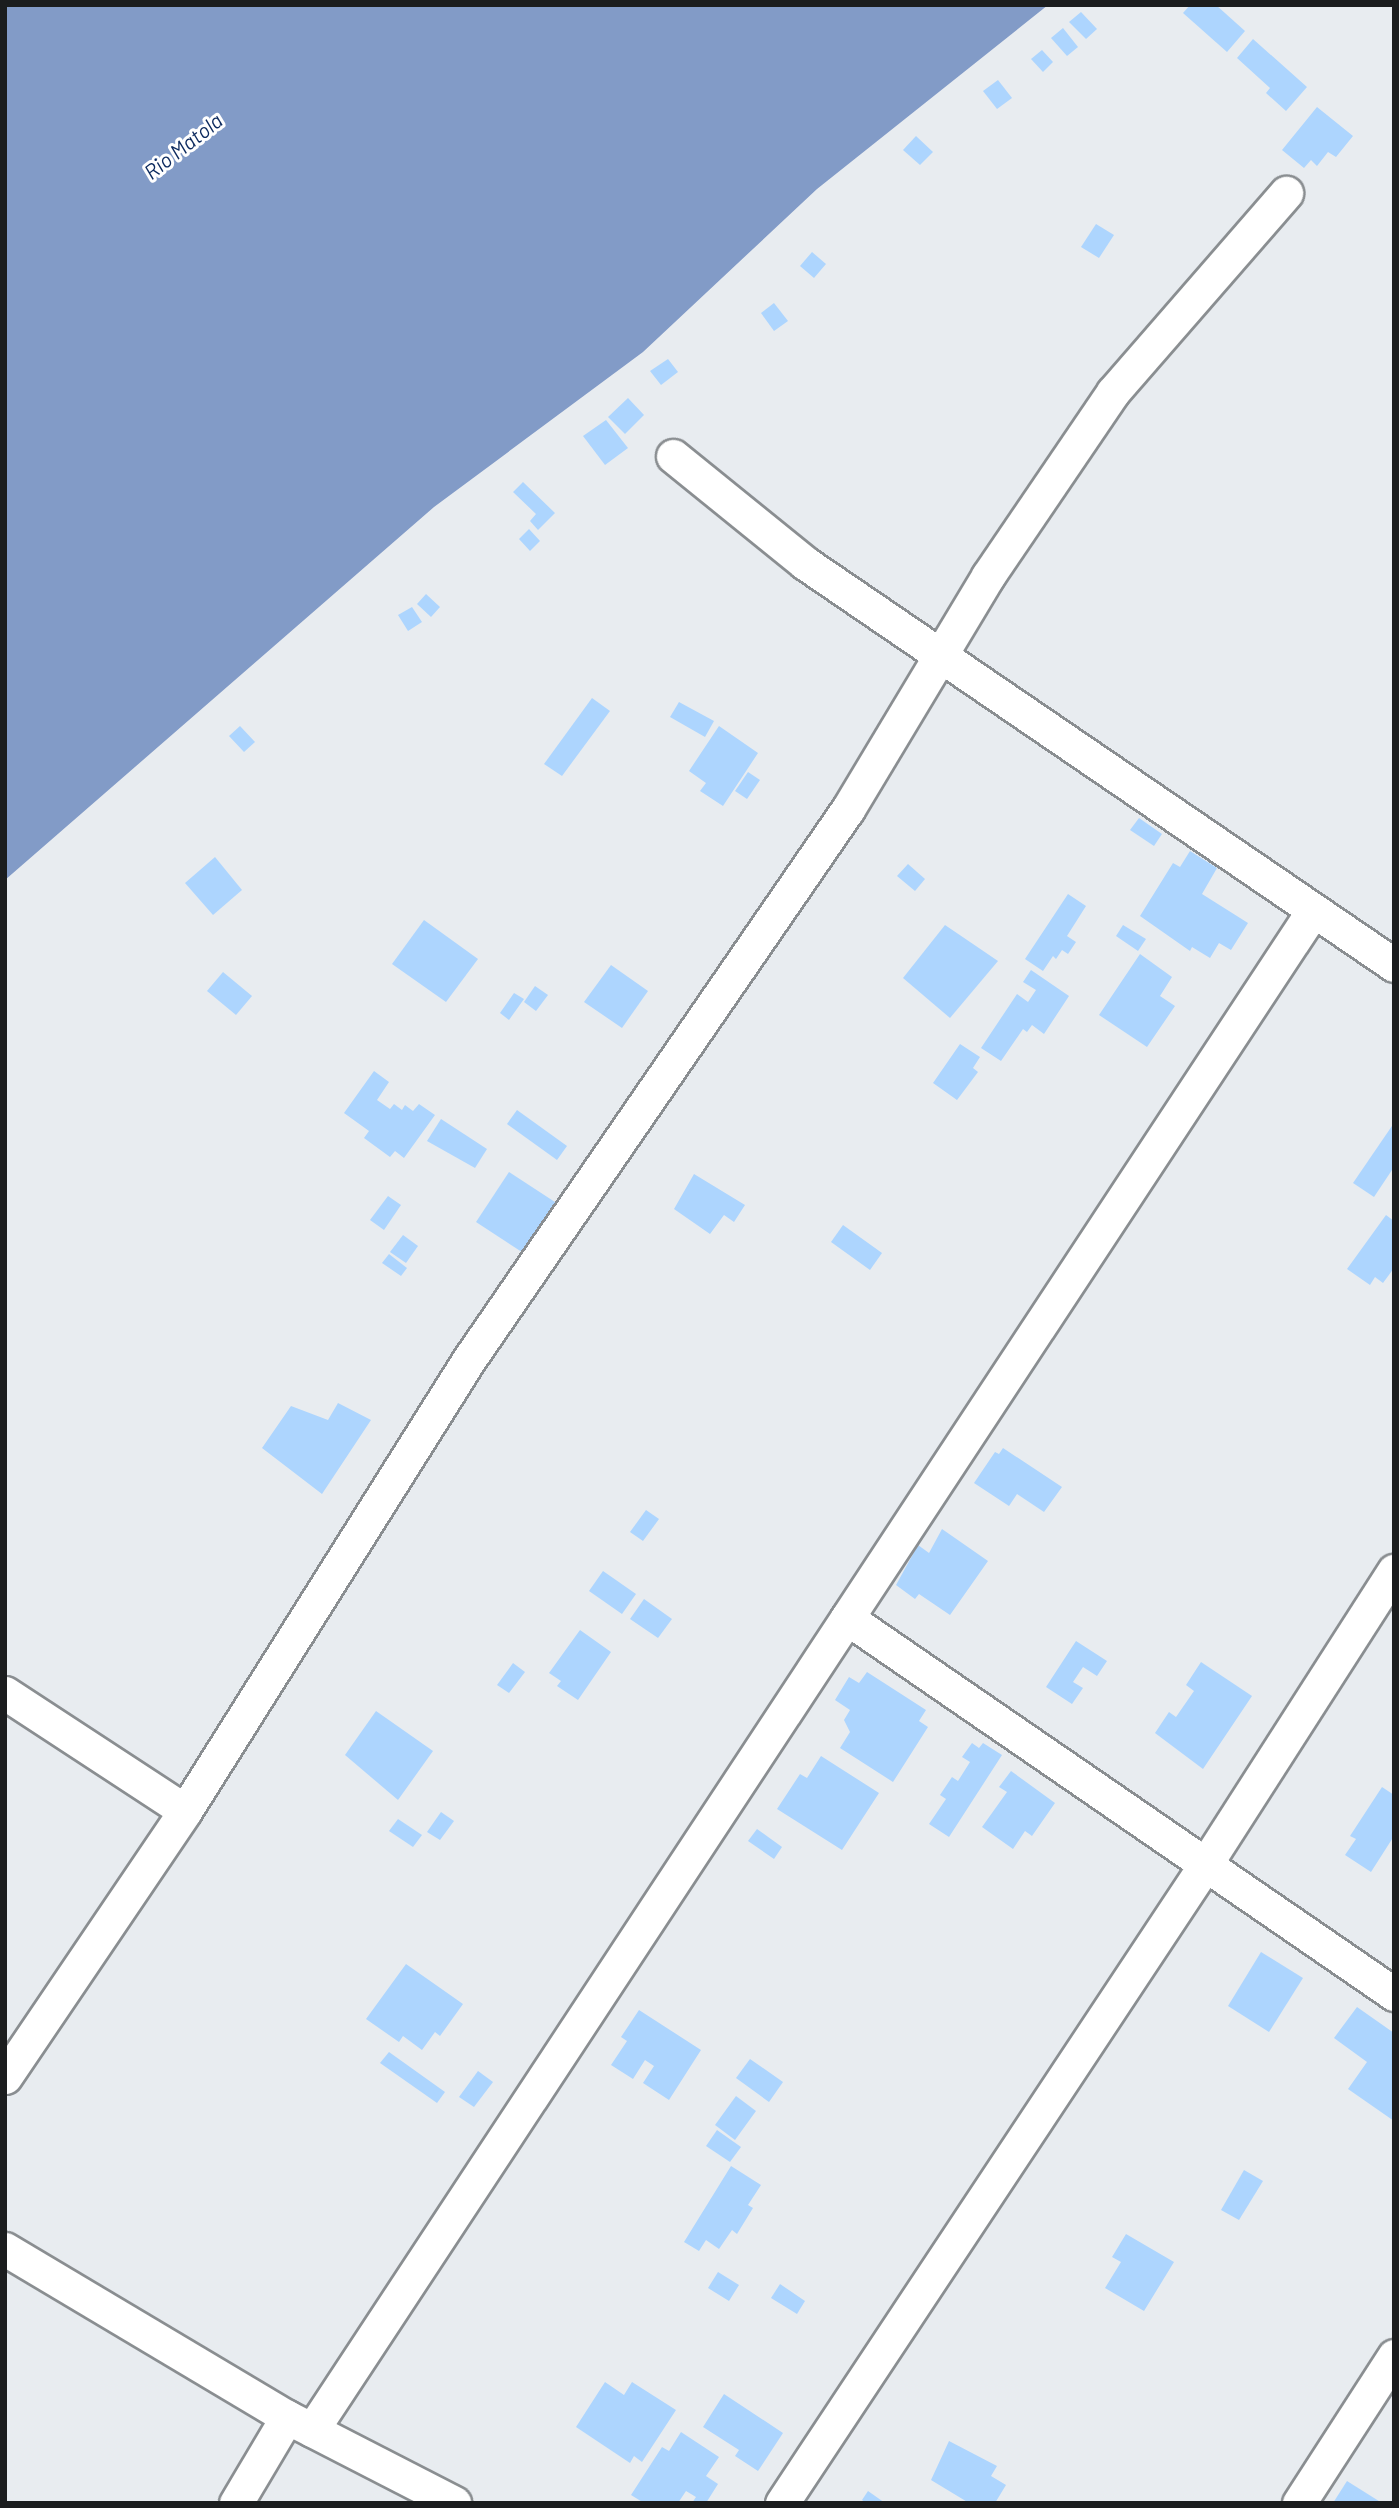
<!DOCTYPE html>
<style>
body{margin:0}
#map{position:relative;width:1399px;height:2508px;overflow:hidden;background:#e8ecf0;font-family:Barlow,sans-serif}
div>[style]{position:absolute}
.water>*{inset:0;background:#829bc7}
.building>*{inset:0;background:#add5fe}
.roads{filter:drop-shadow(2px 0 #8a8e91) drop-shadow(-2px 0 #8a8e91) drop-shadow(0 2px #8a8e91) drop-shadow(0 -2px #8a8e91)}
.minor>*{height:33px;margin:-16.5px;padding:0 16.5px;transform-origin:16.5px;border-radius:16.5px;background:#fff}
span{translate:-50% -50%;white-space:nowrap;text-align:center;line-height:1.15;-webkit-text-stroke:6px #fff;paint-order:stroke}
.water-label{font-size:21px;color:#0b295e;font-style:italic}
.frame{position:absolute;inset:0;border:7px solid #1b1d1e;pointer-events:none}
</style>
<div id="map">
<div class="water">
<div style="clip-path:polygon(5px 5px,1048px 5px,817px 189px,643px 352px,434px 507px,5px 880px)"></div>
</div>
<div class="building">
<div style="clip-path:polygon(1190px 5px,1216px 5px,1245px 31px,1227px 52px,1183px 13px)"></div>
<div style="clip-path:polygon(1081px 12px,1097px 29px,1086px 39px,1069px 22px)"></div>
<div style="clip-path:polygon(1063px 28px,1078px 47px,1067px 56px,1051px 38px)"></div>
<div style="clip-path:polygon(1253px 39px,1307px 87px,1286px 111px,1266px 93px,1270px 88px,1237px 58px)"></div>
<div style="clip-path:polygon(1042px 50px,1053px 62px,1043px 72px,1031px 59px)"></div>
<div style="clip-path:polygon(998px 80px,1012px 98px,997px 109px,983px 91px)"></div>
<div style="clip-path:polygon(1317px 107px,1353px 136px,1336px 157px,1328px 152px,1317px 166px,1311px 160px,1304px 168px,1282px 150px)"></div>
<div style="clip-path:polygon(916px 136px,933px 152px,920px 165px,903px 150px)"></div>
<div style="clip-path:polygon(1096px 224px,1114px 235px,1099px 258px,1081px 247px)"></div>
<div style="clip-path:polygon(812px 252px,826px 264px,814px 278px,800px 266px)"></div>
<div style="clip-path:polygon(774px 303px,788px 321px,774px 331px,761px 313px)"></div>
<div style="clip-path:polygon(668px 359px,678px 372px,661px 385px,650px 371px)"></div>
<div style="clip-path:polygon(628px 398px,644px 415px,625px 434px,608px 417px)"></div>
<div style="clip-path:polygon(606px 420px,628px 448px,605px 465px,583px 436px)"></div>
<div style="clip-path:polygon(523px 482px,555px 513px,538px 530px,530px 521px,536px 514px,513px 492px)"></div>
<div style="clip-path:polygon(529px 529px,540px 541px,530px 551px,519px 539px)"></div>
<div style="clip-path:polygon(426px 594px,440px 607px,431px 617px,417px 604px)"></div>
<div style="clip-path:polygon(412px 607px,422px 622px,408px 631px,398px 615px)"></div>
<div style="clip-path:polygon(592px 698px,610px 711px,562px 776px,544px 764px)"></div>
<div style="clip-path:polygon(679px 702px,714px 721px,705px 737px,670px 717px)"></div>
<div style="clip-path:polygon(240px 726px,255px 742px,244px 752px,229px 736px)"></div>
<div style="clip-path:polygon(719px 726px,758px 753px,723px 806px,700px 791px,706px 783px,689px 771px)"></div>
<div style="clip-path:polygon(748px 772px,760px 780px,747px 799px,735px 791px)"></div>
<div style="clip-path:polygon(1139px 818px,1162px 834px,1154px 846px,1130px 830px)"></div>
<div style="clip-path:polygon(1190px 851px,1217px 868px,1202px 894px,1248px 923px,1231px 950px,1219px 943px,1210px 958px,1192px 947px,1190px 951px,1140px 916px,1173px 863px,1180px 867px)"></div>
<div style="clip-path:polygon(215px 857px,242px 890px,213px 915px,185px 883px)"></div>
<div style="clip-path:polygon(908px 864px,925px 879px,915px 891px,897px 876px)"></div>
<div style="clip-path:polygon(1068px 894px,1086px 906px,1067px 936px,1076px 942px,1068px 954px,1062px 950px,1056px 959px,1053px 956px,1043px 971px,1025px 959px)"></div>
<div style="clip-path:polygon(424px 920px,478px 959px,446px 1002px,392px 964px)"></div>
<div style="clip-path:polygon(945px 925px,998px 961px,950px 1018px,903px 978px)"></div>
<div style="clip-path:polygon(1123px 925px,1146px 939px,1138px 951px,1116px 936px)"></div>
<div style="clip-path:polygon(1140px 954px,1172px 977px,1160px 996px,1175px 1006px,1147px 1047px,1099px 1015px)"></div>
<div style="clip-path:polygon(611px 965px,648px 991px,622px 1028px,584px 1002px)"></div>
<div style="clip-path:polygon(1031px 970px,1069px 996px,1044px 1034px,1032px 1025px,1027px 1032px,1023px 1029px,1001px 1061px,981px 1048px,1017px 994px,1028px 1002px,1036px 990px,1023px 982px)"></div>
<div style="clip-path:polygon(223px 972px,252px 996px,236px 1015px,207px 991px)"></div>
<div style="clip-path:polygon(535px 986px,548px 995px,536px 1011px,524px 1002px)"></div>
<div style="clip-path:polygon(514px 993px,524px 999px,509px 1020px,500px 1013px)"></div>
<div style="clip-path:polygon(960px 1044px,980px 1057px,973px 1068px,978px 1072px,957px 1100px,933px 1083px)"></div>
<div style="clip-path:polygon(374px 1071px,389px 1082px,377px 1100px,390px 1109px,394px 1104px,402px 1110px,405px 1105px,413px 1111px,419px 1104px,435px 1115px,404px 1158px,395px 1151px,390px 1157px,364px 1138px,369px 1131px,344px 1113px)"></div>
<div style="clip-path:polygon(517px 1110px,567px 1146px,557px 1160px,507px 1124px)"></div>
<div style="clip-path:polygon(441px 1119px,487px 1149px,475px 1168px,427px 1141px)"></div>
<div style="clip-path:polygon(1394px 1123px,1394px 1167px,1374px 1197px,1353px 1183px)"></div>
<div style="clip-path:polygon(509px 1172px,558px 1204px,525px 1254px,476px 1222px)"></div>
<div style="clip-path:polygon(694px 1174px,745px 1205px,734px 1222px,724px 1215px,710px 1234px,674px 1209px)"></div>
<div style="clip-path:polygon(388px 1196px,401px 1205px,384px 1230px,370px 1220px)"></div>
<div style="clip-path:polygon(1386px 1215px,1394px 1221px,1394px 1268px,1383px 1283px,1375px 1277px,1370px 1285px,1347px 1269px)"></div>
<div style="clip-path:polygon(843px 1225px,882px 1253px,870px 1270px,831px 1242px)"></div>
<div style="clip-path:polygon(403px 1235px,418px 1246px,406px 1263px,390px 1252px)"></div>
<div style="clip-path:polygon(389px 1254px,407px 1268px,401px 1276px,382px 1263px)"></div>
<div style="clip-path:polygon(338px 1403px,371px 1420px,322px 1494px,262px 1448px,291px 1406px,328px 1420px)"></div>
<div style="clip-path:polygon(1003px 1448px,1062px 1487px,1044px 1512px,1017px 1494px,1009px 1506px,974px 1483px,995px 1452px,999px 1454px)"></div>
<div style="clip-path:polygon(646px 1510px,659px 1519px,643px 1541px,630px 1532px)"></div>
<div style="clip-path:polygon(942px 1529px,988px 1561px,950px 1615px,919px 1594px,915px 1599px,896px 1585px,918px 1545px,929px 1553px)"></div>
<div style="clip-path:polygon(603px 1571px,636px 1594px,622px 1614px,589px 1591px)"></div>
<div style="clip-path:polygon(644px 1599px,672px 1619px,658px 1638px,630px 1619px)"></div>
<div style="clip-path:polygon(580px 1630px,611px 1652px,578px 1700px,557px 1686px,561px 1681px,549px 1673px)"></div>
<div style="clip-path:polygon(1076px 1641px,1107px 1661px,1097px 1676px,1083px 1667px,1073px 1682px,1083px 1688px,1072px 1704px,1046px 1687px)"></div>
<div style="clip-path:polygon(1201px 1662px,1252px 1696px,1203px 1769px,1155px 1733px,1169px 1712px,1176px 1717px,1194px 1691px,1186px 1685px)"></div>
<div style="clip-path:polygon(513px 1663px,525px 1672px,509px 1693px,497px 1685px)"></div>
<div style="clip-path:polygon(867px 1672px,926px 1710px,919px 1721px,928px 1727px,893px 1782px,840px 1748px,850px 1732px,844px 1720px,850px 1710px,835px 1700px,849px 1677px,859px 1683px)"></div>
<div style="clip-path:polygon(376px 1711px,433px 1751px,398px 1800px,345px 1755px)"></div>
<div style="clip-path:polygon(972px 1743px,979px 1748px,983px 1743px,1002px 1755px,949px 1837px,929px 1824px,946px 1799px,940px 1795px,952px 1777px,958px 1781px,970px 1762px,962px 1757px)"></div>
<div style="clip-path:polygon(821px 1756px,879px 1793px,842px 1850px,777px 1809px,800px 1774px,807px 1778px)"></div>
<div style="clip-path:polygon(1011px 1771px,1055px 1803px,1032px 1836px,1025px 1831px,1013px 1849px,982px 1827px,1007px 1792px,999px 1787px)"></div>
<div style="clip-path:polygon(1382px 1787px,1394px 1795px,1394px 1836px,1371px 1872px,1345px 1855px,1356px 1839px,1350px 1836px)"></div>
<div style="clip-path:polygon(441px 1812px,454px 1821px,440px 1840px,427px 1832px)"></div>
<div style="clip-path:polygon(398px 1819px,422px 1835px,413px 1847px,389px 1831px)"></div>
<div style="clip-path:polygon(757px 1829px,782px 1847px,774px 1859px,748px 1841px)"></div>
<div style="clip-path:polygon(1261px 1952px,1303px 1978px,1269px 2032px,1228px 2006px)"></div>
<div style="clip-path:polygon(406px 1964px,463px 2004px,440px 2036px,435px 2032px,422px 2050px,403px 2036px,399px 2042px,366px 2019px)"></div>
<div style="clip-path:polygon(1357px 2007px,1394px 2033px,1394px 2121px,1348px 2089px,1367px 2062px,1334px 2038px)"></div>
<div style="clip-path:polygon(639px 2010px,701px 2050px,669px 2100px,643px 2083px,654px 2066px,645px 2060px,633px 2079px,611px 2065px,627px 2041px,621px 2037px)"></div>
<div style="clip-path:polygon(389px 2052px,445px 2092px,437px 2103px,380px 2063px)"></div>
<div style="clip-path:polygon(750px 2059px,783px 2082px,769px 2102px,736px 2078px)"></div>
<div style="clip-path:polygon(478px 2071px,493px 2082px,474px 2107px,459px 2097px)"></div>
<div style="clip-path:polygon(736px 2096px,756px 2111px,735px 2140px,715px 2125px)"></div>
<div style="clip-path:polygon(717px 2130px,741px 2147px,730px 2162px,706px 2146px)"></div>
<div style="clip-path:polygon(731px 2166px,761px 2185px,748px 2205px,753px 2208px,737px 2234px,732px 2230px,719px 2249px,706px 2240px,699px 2251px,684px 2242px)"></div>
<div style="clip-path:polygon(1244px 2170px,1263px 2181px,1239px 2220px,1221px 2210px)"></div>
<div style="clip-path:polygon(1126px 2234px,1174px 2262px,1144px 2311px,1105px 2288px,1121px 2262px,1112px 2257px)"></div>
<div style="clip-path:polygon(718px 2272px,739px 2285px,729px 2301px,708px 2288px)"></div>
<div style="clip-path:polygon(780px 2284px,805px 2301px,797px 2314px,771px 2298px)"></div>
<div style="clip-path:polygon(605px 2382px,624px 2395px,632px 2382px,676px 2410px,642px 2462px,634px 2456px,630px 2463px,576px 2427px)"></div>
<div style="clip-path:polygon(724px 2394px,783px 2433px,758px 2471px,735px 2456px,739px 2450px,703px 2427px)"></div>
<div style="clip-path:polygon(681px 2432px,719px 2457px,706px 2476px,718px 2484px,706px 2503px,692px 2503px,696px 2497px,686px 2491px,678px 2503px,644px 2503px,631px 2495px,662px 2447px,669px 2451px)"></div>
<div style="clip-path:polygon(949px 2441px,997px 2466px,991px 2476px,1006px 2485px,995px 2503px,969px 2503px,931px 2480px)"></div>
<div style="clip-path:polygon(1347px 2481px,1382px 2503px,1333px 2503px)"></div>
<div style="clip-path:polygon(868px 2491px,885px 2503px,866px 2503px,862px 2500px)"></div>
</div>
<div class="roads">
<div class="minor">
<div style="left:673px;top:456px;width:170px;rotate:39deg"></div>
<div style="left:805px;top:563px;width:713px;rotate:34.31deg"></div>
<div style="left:847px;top:1618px;width:664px;rotate:34.5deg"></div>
<div style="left:5px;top:1693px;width:215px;rotate:33.2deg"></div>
<div style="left:5px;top:2077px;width:321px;rotate:-55.9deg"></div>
<div style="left:185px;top:1811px;width:532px;rotate:-57.83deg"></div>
<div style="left:468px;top:1361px;width:670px;rotate:-55.46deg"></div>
<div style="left:848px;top:809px;width:272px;rotate:-59deg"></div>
<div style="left:988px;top:576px;width:222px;rotate:-55.8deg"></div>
<div style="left:1113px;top:392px;width:264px;rotate:-49deg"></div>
<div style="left:5px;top:2249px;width:328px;rotate:30.8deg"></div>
<div style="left:287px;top:2417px;width:188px;rotate:27.2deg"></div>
<div style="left:312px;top:2430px;width:1819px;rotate:-56.62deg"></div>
<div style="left:236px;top:2503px;width:100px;rotate:-59.3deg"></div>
<div style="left:782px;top:2503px;width:769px;rotate:-56.45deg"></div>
<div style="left:1207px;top:1862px;width:346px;rotate:-57.3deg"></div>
<div style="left:1299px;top:2503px;width:175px;rotate:-57.1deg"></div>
</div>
</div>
<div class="water-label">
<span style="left:183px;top:146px;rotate:-38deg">Rio Matola</span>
</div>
<div class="frame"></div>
</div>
